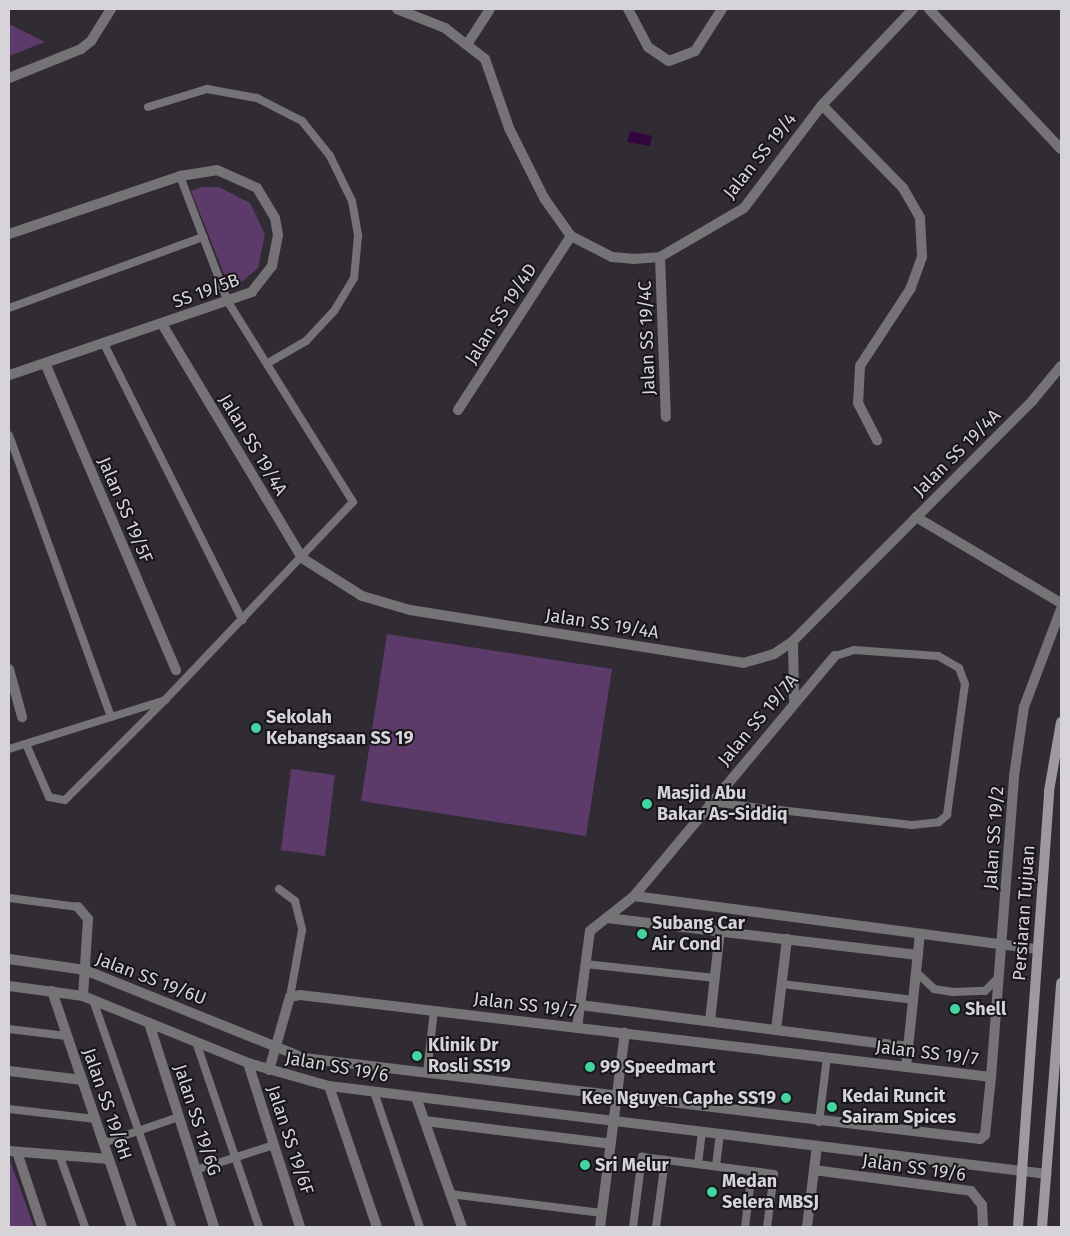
<!DOCTYPE html>
<style>
body{margin:0}
#map{position:relative;width:1070px;height:1236px;overflow:hidden;background:#312c34;font-family:"Fira Sans",sans-serif}
div>[style]{position:absolute}
.green>*{inset:0;background:#5c3b6b}
.water>*{inset:0;background:#2f073e}
.lane>*{height:8px;margin:-4px;padding:0 4px;transform-origin:4px;border-radius:4px;background:#757376}
.street>*{height:10px;margin:-5px;padding:0 5px;transform-origin:5px;border-radius:5px;background:#757376}
.secondary>*{height:10px;margin:-5px;padding:0 5px;transform-origin:5px;border-radius:5px;background:#9d999f}
.dots>*{width:14px;height:14px;translate:-50% -50%;box-sizing:border-box;border:2px solid #181619;border-radius:50%}
span{translate:-50% -50%;white-space:nowrap;text-align:center;line-height:1.15;-webkit-text-stroke:4px #181619;paint-order:stroke}
.street-label{font-size:18px;color:#d7d4d9}
.poi-label{font-size:18px;color:#d7d4d9;font-weight:700}
.left{translate:0 -50%;text-align:left}
.right{translate:-100% -50%;text-align:right}
.frame{position:absolute;inset:0;border:10px solid #d7d4d9;pointer-events:none}
</style>
<div id="map">
<div class="green">
<div style="clip-path:polygon(9px 24px,45px 42px,9px 56px)"></div>
<div style="clip-path:polygon(202px 187px,219px 187px,250px 203px,265px 234px,258px 268px,231px 291px,191px 191px)"></div>
<div style="clip-path:polygon(387px 634px,612px 669px,586px 836px,361px 801px)"></div>
<div style="clip-path:polygon(291px 769px,335px 775px,325px 856px,281px 850px)"></div>
<div style="clip-path:polygon(9px 1162px,11px 1163px,34px 1227px,9px 1227px)"></div>
</div>
<div class="water">
<div style="clip-path:polygon(630px 131px,652px 136px,650px 146px,627px 142px)"></div>
</div>
<div class="lane">
<div style="left:148px;top:107px;width:62px;rotate:-17deg"></div>
<div style="left:207px;top:89px;width:51px;rotate:10.2deg"></div>
<div style="left:257px;top:98px;width:51px;rotate:27.1deg"></div>
<div style="left:302px;top:121px;width:45px;rotate:51.3deg"></div>
<div style="left:330px;top:156px;width:50px;rotate:63.9deg"></div>
<div style="left:352px;top:201px;width:36px;rotate:80deg"></div>
<div style="left:358px;top:236px;width:42px;rotate:95.4deg"></div>
<div style="left:354px;top:278px;width:39px;rotate:121deg"></div>
<div style="left:334px;top:311px;width:41px;rotate:133deg"></div>
<div style="left:306px;top:341px;width:44px;rotate:149.9deg"></div>
<div style="left:9px;top:308px;width:207px;rotate:-20.1deg"></div>
<div style="left:104px;top:344px;width:309px;rotate:63.4deg"></div>
<div style="left:9px;top:435px;width:300px;rotate:70.1deg"></div>
<div style="left:26px;top:744px;width:58px;rotate:66.5deg"></div>
<div style="left:49px;top:797px;width:16px;rotate:11deg"></div>
<div style="left:65px;top:800px;width:140px;rotate:-45deg"></div>
<div style="left:9px;top:749px;width:164px;rotate:-17.4deg"></div>
<div style="left:165px;top:700px;width:273px;rotate:-46.5deg"></div>
<div style="left:353px;top:502px;width:236px;rotate:-122deg"></div>
<div style="left:228px;top:302px;width:135px;rotate:-110.9deg"></div>
<div style="left:709px;top:802px;width:204px;rotate:6.5deg"></div>
<div style="left:912px;top:825px;width:27px;rotate:-6deg"></div>
<div style="left:939px;top:822px;width:11px;rotate:-41deg"></div>
<div style="left:947px;top:815px;width:132px;rotate:-82.2deg"></div>
<div style="left:965px;top:684px;width:17px;rotate:-111deg"></div>
<div style="left:959px;top:668px;width:24px;rotate:-150deg"></div>
<div style="left:938px;top:656px;width:84px;rotate:-175.9deg"></div>
<div style="left:854px;top:650px;width:20px;rotate:162deg"></div>
<div style="left:279px;top:889px;width:20px;rotate:37deg"></div>
<div style="left:295px;top:901px;width:30px;rotate:76deg"></div>
<div style="left:302px;top:930px;width:68px;rotate:100.2deg"></div>
<div style="left:9px;top:898px;width:70px;rotate:7.4deg"></div>
<div style="left:585px;top:964px;width:131px;rotate:6.1deg"></div>
<div style="left:916px;top:972px;width:25px;rotate:43deg"></div>
<div style="left:934px;top:989px;width:18px;rotate:9deg"></div>
<div style="left:952px;top:992px;width:33px;rotate:-2deg"></div>
<div style="left:985px;top:991px;width:20px;rotate:-45deg"></div>
<div style="left:782px;top:984px;width:133px;rotate:6.9deg"></div>
<div style="left:93px;top:1000px;width:240px;rotate:70.8deg"></div>
<div style="left:9px;top:1029px;width:58px;rotate:6.9deg"></div>
<div style="left:196px;top:1042px;width:195px;rotate:71.2deg"></div>
<div style="left:427px;top:1073px;width:62px;rotate:-83.6deg"></div>
<div style="left:374px;top:1092px;width:143px;rotate:71.2deg"></div>
<div style="left:9px;top:1109px;width:87px;rotate:6.6deg"></div>
<div style="left:819px;top:1122px;width:65px;rotate:-83deg"></div>
<div style="left:103px;top:1143px;width:80px;rotate:-18.9deg"></div>
<div style="left:60px;top:1157px;width:74px;rotate:70.3deg"></div>
<div style="left:698px;top:1164px;width:32px;rotate:-83deg"></div>
<div style="left:716px;top:1166px;width:32px;rotate:-83deg"></div>
<div style="left:196px;top:1170px;width:82px;rotate:-17.8deg"></div>
<div style="left:450px;top:1194px;width:153px;rotate:7.1deg"></div>
<div style="left:633px;top:1227px;width:71px;rotate:-82.7deg"></div>
<div style="left:642px;top:1157px;width:133px;rotate:7.3deg"></div>
<div style="left:774px;top:1174px;width:53px;rotate:97.5deg"></div>
<div style="left:656px;top:1227px;width:68px;rotate:-82.3deg"></div>
<div style="left:745px;top:1227px;width:56px;rotate:-82.9deg"></div>
</div>
<div class="street">
<div style="left:397px;top:9px;width:52px;rotate:21.6deg"></div>
<div style="left:445px;top:28px;width:51px;rotate:37.8deg"></div>
<div style="left:485px;top:59px;width:73px;rotate:70.8deg"></div>
<div style="left:509px;top:128px;width:78px;rotate:63.4deg"></div>
<div style="left:544px;top:198px;width:47px;rotate:54.6deg"></div>
<div style="left:571px;top:236px;width:46px;rotate:27.1deg"></div>
<div style="left:612px;top:257px;width:21px;rotate:5deg"></div>
<div style="left:633px;top:259px;width:27px;rotate:-4deg"></div>
<div style="left:660px;top:257px;width:97px;rotate:-30.3deg"></div>
<div style="left:744px;top:208px;width:129px;rotate:-52.9deg"></div>
<div style="left:822px;top:105px;width:132px;rotate:-46.5deg"></div>
<div style="left:628px;top:9px;width:43px;rotate:62.2deg"></div>
<div style="left:648px;top:47px;width:25px;rotate:34deg"></div>
<div style="left:669px;top:61px;width:28px;rotate:-21deg"></div>
<div style="left:695px;top:51px;width:50px;rotate:-57.3deg"></div>
<div style="left:929px;top:9px;width:192px;rotate:46.7deg"></div>
<div style="left:468px;top:43px;width:40px;rotate:-57.1deg"></div>
<div style="left:9px;top:78px;width:78px;rotate:-21.9deg"></div>
<div style="left:81px;top:49px;width:13px;rotate:-39deg"></div>
<div style="left:91px;top:41px;width:38px;rotate:-58deg"></div>
<div style="left:822px;top:105px;width:116px;rotate:45.7deg"></div>
<div style="left:903px;top:188px;width:34px;rotate:60deg"></div>
<div style="left:920px;top:218px;width:39px;rotate:87deg"></div>
<div style="left:922px;top:257px;width:33px;rotate:110deg"></div>
<div style="left:911px;top:288px;width:93px;rotate:123.2deg"></div>
<div style="left:860px;top:366px;width:37px;rotate:93deg"></div>
<div style="left:858px;top:403px;width:42px;rotate:62.8deg"></div>
<div style="left:9px;top:234px;width:181px;rotate:-18.7deg"></div>
<div style="left:180px;top:176px;width:37px;rotate:-9deg"></div>
<div style="left:217px;top:170px;width:44px;rotate:24.2deg"></div>
<div style="left:257px;top:188px;width:35px;rotate:59deg"></div>
<div style="left:275px;top:218px;width:17px;rotate:80deg"></div>
<div style="left:278px;top:235px;width:32px;rotate:101deg"></div>
<div style="left:272px;top:266px;width:33px;rotate:128deg"></div>
<div style="left:252px;top:292px;width:257px;rotate:161.1deg"></div>
<div style="left:660px;top:257px;width:160px;rotate:87.9deg"></div>
<div style="left:162px;top:324px;width:273px;rotate:59.1deg"></div>
<div style="left:302px;top:558px;width:71px;rotate:32.3deg"></div>
<div style="left:362px;top:596px;width:50px;rotate:16.3deg"></div>
<div style="left:410px;top:610px;width:337px;rotate:9deg"></div>
<div style="left:743px;top:663px;width:32px;rotate:-16deg"></div>
<div style="left:774px;top:654px;width:23px;rotate:-34deg"></div>
<div style="left:793px;top:641px;width:340px;rotate:-45.1deg"></div>
<div style="left:1033px;top:400px;width:44px;rotate:-50.5deg"></div>
<div style="left:45px;top:363px;width:334px;rotate:66.9deg"></div>
<div style="left:458px;top:410px;width:207px;rotate:-57deg"></div>
<div style="left:916px;top:517px;width:169px;rotate:30.7deg"></div>
<div style="left:793px;top:641px;width:60px;rotate:89deg"></div>
<div style="left:9px;top:669px;width:50px;rotate:74.8deg"></div>
<div style="left:634px;top:896px;width:407px;rotate:7.5deg"></div>
<div style="left:78px;top:907px;width:16px;rotate:50deg"></div>
<div style="left:88px;top:919px;width:77px;rotate:93.7deg"></div>
<div style="left:607px;top:918px;width:313px;rotate:6.8deg"></div>
<div style="left:9px;top:959px;width:77px;rotate:8.2deg"></div>
<div style="left:85px;top:970px;width:236px;rotate:21.9deg"></div>
<div style="left:304px;top:1058px;width:681px;rotate:6.83deg"></div>
<div style="left:980px;top:1139px;width:6px;rotate:-39deg"></div>
<div style="left:985px;top:1135px;width:58px;rotate:-84.1deg"></div>
<div style="left:991px;top:1077px;width:302px;rotate:-85.6deg"></div>
<div style="left:1014px;top:776px;width:70px;rotate:-81.8deg"></div>
<div style="left:1024px;top:707px;width:105px;rotate:-69.3deg"></div>
<div style="left:9px;top:986px;width:75px;rotate:7.7deg"></div>
<div style="left:83px;top:996px;width:178px;rotate:22.1deg"></div>
<div style="left:248px;top:1063px;width:84px;rotate:15.9deg"></div>
<div style="left:329px;top:1086px;width:723px;rotate:6.99deg"></div>
<div style="left:52px;top:991px;width:249px;rotate:71.3deg"></div>
<div style="left:580px;top:1005px;width:331px;rotate:7.3deg"></div>
<div style="left:710px;top:1021px;width:91px;rotate:-83.7deg"></div>
<div style="left:149px;top:1023px;width:214px;rotate:72.3deg"></div>
<div style="left:577px;top:1028px;width:98px;rotate:-82.4deg"></div>
<div style="left:590px;top:931px;width:56px;rotate:-38.5deg"></div>
<div style="left:634px;top:896px;width:313px;rotate:-50.1deg"></div>
<div style="left:776px;top:1030px;width:92px;rotate:-83.1deg"></div>
<div style="left:248px;top:1063px;width:172px;rotate:72.4deg"></div>
<div style="left:906px;top:1067px;width:134px;rotate:-84deg"></div>
<div style="left:269px;top:1070px;width:76px;rotate:-74deg"></div>
<div style="left:290px;top:997px;width:10px;rotate:-11deg"></div>
<div style="left:300px;top:995px;width:696px;rotate:6.77deg"></div>
<div style="left:9px;top:1071px;width:74px;rotate:7deg"></div>
<div style="left:329px;top:1086px;width:149px;rotate:71.2deg"></div>
<div style="left:416px;top:1097px;width:138px;rotate:70.5deg"></div>
<div style="left:425px;top:1121px;width:187px;rotate:7deg"></div>
<div style="left:9px;top:1151px;width:100px;rotate:4.6deg"></div>
<div style="left:17px;top:1152px;width:79px;rotate:71.6deg"></div>
<div style="left:814px;top:1170px;width:158px;rotate:7.6deg"></div>
<div style="left:971px;top:1191px;width:18px;rotate:52deg"></div>
<div style="left:982px;top:1205px;width:22px;rotate:87deg"></div>
<div style="left:600px;top:1227px;width:196px;rotate:-82.7deg"></div>
<div style="left:807px;top:1227px;width:82px;rotate:-83deg"></div>
</div>
<div class="secondary">
<div style="left:1018px;top:1227px;width:437px;rotate:-85.9deg"></div>
<div style="left:1049px;top:791px;width:70px;rotate:-80.1deg"></div>
<div style="left:1042px;top:1227px;width:245px;rotate:-85.5deg"></div>
</div>
<div class="dots">
<div style="left:256px;top:728px;background:#44d49f"></div>
<div style="left:647px;top:804px;background:#44d49f"></div>
<div style="left:642px;top:934px;background:#44d49f"></div>
<div style="left:955px;top:1009px;background:#44d49f"></div>
<div style="left:417px;top:1056px;background:#44d49f"></div>
<div style="left:590px;top:1067px;background:#44d49f"></div>
<div style="left:786px;top:1098px;background:#44d49f"></div>
<div style="left:832px;top:1107px;background:#44d49f"></div>
<div style="left:585px;top:1165px;background:#44d49f"></div>
<div style="left:712px;top:1192px;background:#44d49f"></div>
</div>
<div class="street-label">
<span style="left:760px;top:156px;rotate:-51deg">Jalan SS 19/4</span>
<span style="left:206px;top:291px;rotate:-20deg">SS 19/5B</span>
<span style="left:501px;top:314px;rotate:-57deg">Jalan SS 19/4D</span>
<span style="left:647px;top:338px;rotate:-92deg">Jalan SS 19/4C</span>
<span style="left:253px;top:445px;rotate:59deg">Jalan SS 19/4A</span>
<span style="left:957px;top:453px;rotate:-45deg">Jalan SS 19/4A</span>
<span style="left:125px;top:510px;rotate:67deg">Jalan SS 19/5F</span>
<span style="left:602px;top:624px;rotate:9deg">Jalan SS 19/4A</span>
<span style="left:758px;top:720px;rotate:-50deg">Jalan SS 19/7A</span>
<span style="left:994px;top:838px;rotate:-86deg">Jalan SS 19/2</span>
<span style="left:1024px;top:913px;rotate:-86deg">Persiaran Tujuan</span>
<span style="left:151px;top:979px;rotate:21deg">Jalan SS 19/6U</span>
<span style="left:525px;top:1005px;rotate:7deg">Jalan SS 19/7</span>
<span style="left:927px;top:1053px;rotate:7deg">Jalan SS 19/7</span>
<span style="left:337px;top:1067px;rotate:10deg">Jalan SS 19/6</span>
<span style="left:107px;top:1104px;rotate:71deg">Jalan SS 19/6H</span>
<span style="left:197px;top:1120px;rotate:72deg">Jalan SS 19/6G</span>
<span style="left:290px;top:1140px;rotate:72deg">Jalan SS 19/6F</span>
<span style="left:914px;top:1168px;rotate:8deg">Jalan SS 19/6</span>
</div>
<div class="poi-label">
<span class="left" style="left:266px;top:728px">Sekolah<br>Kebangsaan SS 19</span>
<span class="left" style="left:657px;top:804px">Masjid Abu<br>Bakar As-Siddiq</span>
<span class="left" style="left:652px;top:934px">Subang Car<br>Air Cond</span>
<span class="left" style="left:965px;top:1009px">Shell</span>
<span class="left" style="left:428px;top:1056px">Klinik Dr<br>Rosli SS19</span>
<span class="left" style="left:600px;top:1067px">99 Speedmart</span>
<span class="left" style="left:842px;top:1107px">Kedai Runcit<br>Sairam Spices</span>
<span class="right" style="left:776px;top:1098px">Kee Nguyen Caphe SS19</span>
<span class="left" style="left:595px;top:1165px">Sri Melur</span>
<span class="left" style="left:722px;top:1192px">Medan<br>Selera MBSJ</span>
</div>
<div class="frame"></div>
</div>
